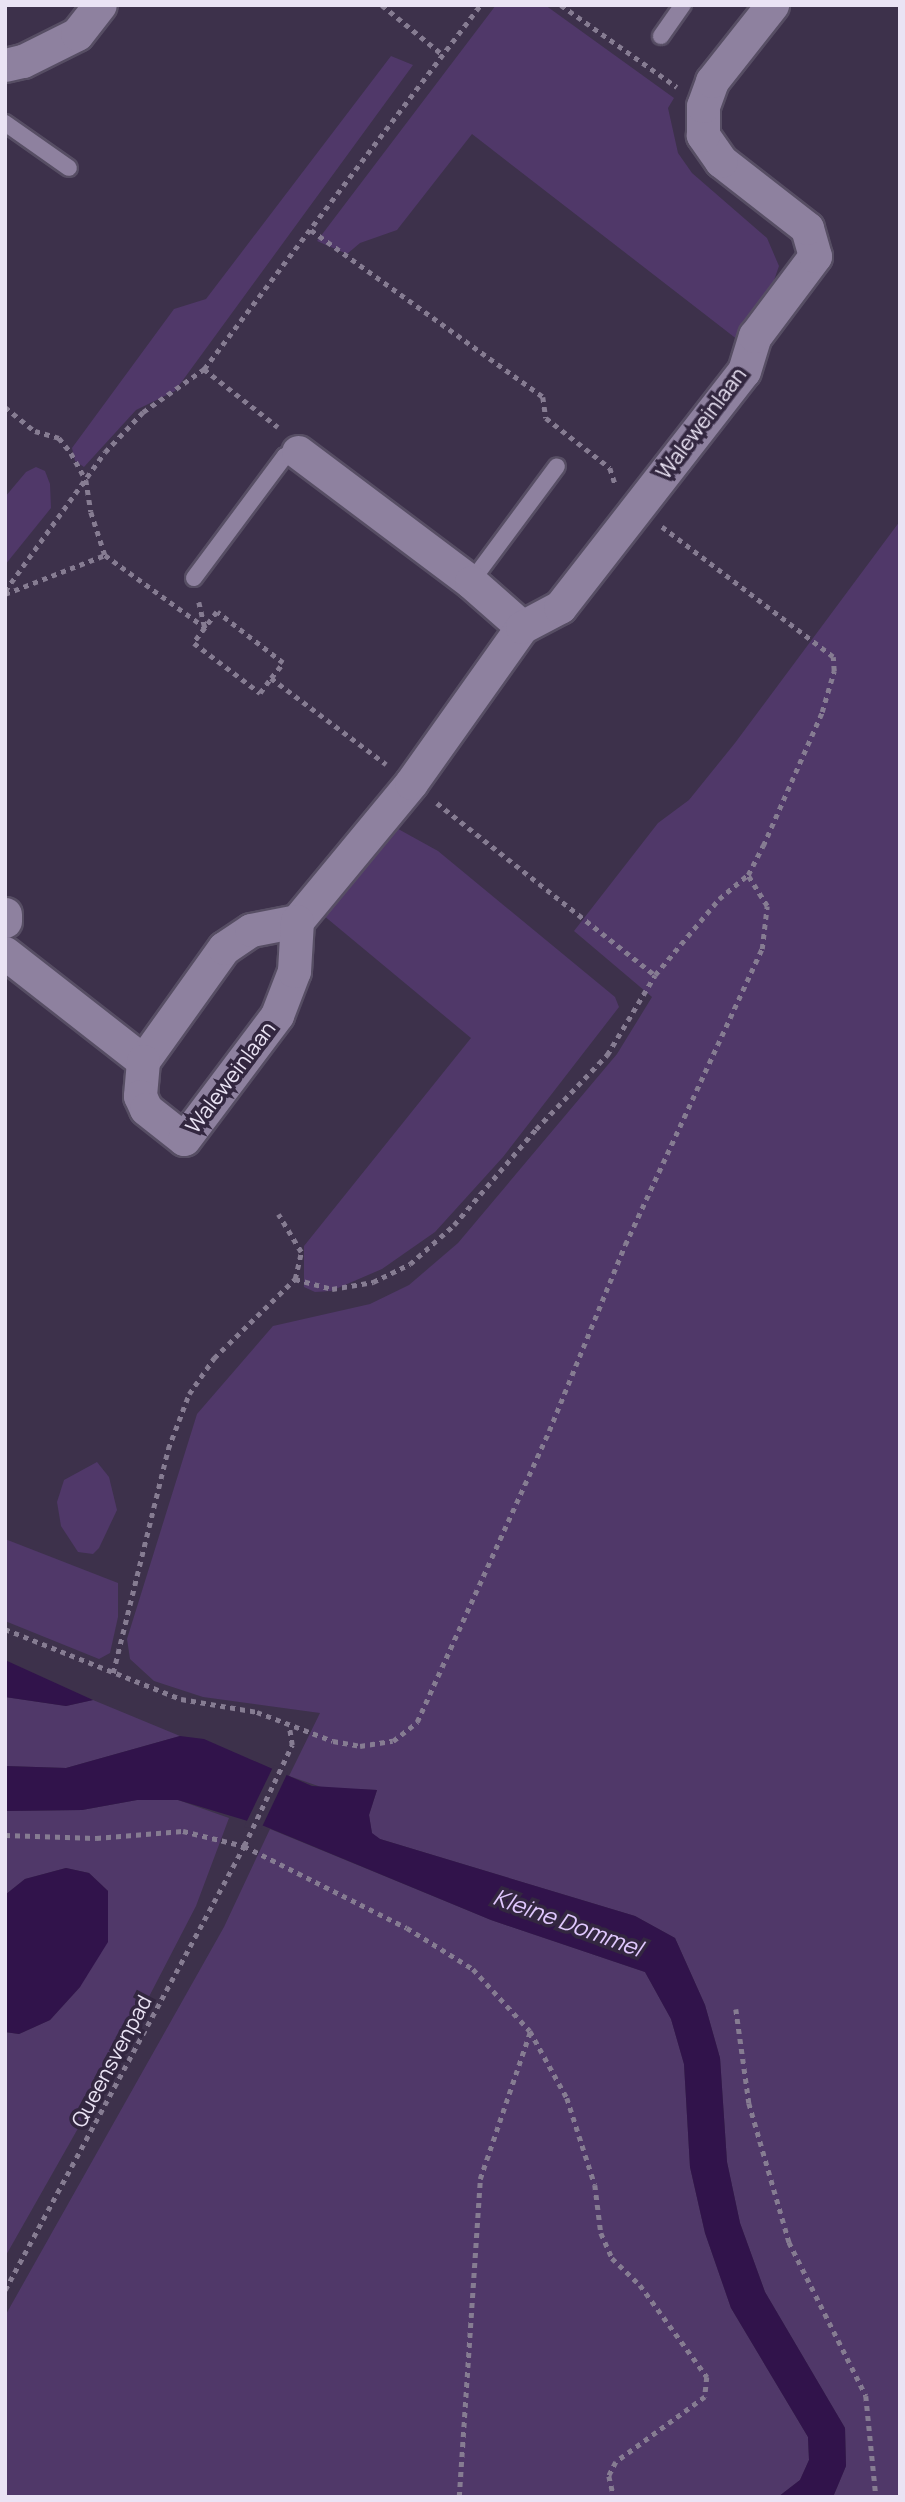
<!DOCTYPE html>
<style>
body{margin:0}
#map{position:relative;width:905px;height:2502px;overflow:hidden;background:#3d314b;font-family:Manrope,sans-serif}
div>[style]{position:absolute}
.green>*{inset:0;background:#503869}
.water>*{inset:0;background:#31134b}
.pier>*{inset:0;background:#3d314b}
.path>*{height:4.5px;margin-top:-2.25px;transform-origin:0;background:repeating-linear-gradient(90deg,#867c92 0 5px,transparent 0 10px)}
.roads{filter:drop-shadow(2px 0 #574e64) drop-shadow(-2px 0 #574e64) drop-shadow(0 2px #574e64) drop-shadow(0 -2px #574e64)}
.service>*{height:16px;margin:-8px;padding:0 8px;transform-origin:8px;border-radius:8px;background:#8e819f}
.minor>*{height:33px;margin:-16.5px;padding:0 16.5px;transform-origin:16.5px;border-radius:16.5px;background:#8e819f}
span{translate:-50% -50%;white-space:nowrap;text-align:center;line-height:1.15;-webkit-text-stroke:7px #332740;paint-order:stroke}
.street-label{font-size:21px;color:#eae3f4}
.water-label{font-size:23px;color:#e0c8fe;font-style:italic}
.frame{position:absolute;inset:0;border:7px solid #eae3f4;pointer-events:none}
</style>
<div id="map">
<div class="green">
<div style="clip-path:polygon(496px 5px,545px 5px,674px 98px,668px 108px,678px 153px,692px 173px,767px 238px,779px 266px,771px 289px,738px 340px,472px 134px,397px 230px,360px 243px,347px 254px,317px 241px)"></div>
<div style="clip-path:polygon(391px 56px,413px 65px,175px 391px,136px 410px,84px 467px,75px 461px,72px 448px,174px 309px,206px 299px)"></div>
<div style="clip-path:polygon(36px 467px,45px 471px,50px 484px,51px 508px,5px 565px,5px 497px,26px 472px)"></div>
<div style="clip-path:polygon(900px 521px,900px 2497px,833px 2497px,846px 2466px,845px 2428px,765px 2292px,740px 2223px,727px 2162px,720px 2058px,705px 2005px,675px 1938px,635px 1916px,380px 1839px,372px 1834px,369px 1815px,377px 1790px,324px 1788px,289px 1776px,320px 1713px,203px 1697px,154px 1681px,130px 1659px,127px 1639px,197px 1414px,273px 1326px,370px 1304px,409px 1285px,458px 1243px,617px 1054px,652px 997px,574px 931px,658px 823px,689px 800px,735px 743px)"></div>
<div style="clip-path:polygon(391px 825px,438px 851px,615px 997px,619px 1007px,503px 1157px,435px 1232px,382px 1269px,331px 1291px,315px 1292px,304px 1287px,304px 1246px,471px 1038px,323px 915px)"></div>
<div style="clip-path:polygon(97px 1462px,109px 1477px,117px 1510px,99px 1548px,93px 1554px,78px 1552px,61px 1526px,57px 1502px,64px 1480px)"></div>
<div style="clip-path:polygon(5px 1539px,118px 1583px,118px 1617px,110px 1653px,99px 1659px,5px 1621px)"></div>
<div style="clip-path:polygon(5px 1697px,66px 1706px,93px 1700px,180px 1736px,66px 1768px,5px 1766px)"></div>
<div style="clip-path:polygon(137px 1800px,178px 1800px,229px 1818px,196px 1906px,110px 2072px,5px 2257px,5px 2032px,19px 2034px,50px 2020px,80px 1987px,108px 1891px,89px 1873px,66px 1868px,25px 1879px,5px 1895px,5px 1811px,82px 1810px)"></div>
<div style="clip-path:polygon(270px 1829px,491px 1920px,645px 1972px,671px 2019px,684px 2064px,690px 2167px,705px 2233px,731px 2308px,808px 2437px,809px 2460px,800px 2480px,778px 2497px,5px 2497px,5px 2316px,224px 1927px)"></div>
</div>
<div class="water">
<div style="clip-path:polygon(5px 1660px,93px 1700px,66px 1706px,5px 1697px)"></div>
<div style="clip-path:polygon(180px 1736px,204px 1739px,312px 1786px,377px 1790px,369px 1815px,372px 1833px,380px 1839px,635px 1916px,675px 1938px,705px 2005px,720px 2058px,727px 2162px,740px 2223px,765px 2292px,845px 2428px,846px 2466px,833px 2497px,778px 2497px,800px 2480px,809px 2460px,808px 2437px,731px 2308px,705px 2233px,690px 2167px,684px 2064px,671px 2019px,645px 1972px,491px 1920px,264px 1826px,178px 1800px,137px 1800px,82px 1810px,5px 1811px,5px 1766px,66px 1768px)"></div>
<div style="clip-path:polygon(66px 1868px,89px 1873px,108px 1891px,108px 1942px,80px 1987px,50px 2020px,19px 2034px,5px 2032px,5px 1895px,25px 1879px)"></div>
</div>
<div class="pier">
<div style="clip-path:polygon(274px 1765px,288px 1772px,261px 1829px,244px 1827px)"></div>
</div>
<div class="path">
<div style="left:382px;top:5px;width:79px;rotate:39.3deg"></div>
<div style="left:561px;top:5px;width:142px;rotate:35.3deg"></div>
<div style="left:311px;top:230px;width:286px;rotate:35.7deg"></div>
<div style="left:543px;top:397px;width:21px;rotate:82deg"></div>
<div style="left:546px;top:418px;width:81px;rotate:38deg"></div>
<div style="left:610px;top:468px;width:16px;rotate:72deg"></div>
<div style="left:204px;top:369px;width:94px;rotate:38.1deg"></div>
<div style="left:5px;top:407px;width:38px;rotate:39deg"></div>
<div style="left:35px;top:431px;width:25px;rotate:16deg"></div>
<div style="left:59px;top:438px;width:19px;rotate:51deg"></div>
<div style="left:71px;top:453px;width:31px;rotate:61deg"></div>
<div style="left:86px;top:480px;width:32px;rotate:81deg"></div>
<div style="left:91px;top:512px;width:45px;rotate:72deg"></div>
<div style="left:105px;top:555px;width:125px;rotate:35.9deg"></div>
<div style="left:5px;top:591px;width:171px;rotate:-54.3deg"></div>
<div style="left:105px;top:452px;width:55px;rotate:-46.5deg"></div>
<div style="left:143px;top:412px;width:75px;rotate:-35.2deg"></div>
<div style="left:204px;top:369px;width:457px;rotate:-52.8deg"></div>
<div style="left:5px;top:594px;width:107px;rotate:-21.3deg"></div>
<div style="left:199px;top:602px;width:26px;rotate:77deg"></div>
<div style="left:271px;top:678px;width:19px;rotate:-51deg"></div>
<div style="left:283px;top:663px;width:83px;rotate:-142.3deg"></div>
<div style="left:217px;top:612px;width:39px;rotate:127deg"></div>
<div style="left:194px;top:643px;width:83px;rotate:37.1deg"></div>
<div style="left:260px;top:693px;width:19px;rotate:-54deg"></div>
<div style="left:271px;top:678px;width:144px;rotate:36.8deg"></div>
<div style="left:437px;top:803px;width:278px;rotate:38.3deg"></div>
<div style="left:295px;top:1279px;width:38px;rotate:15deg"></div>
<div style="left:332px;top:1289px;width:42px;rotate:-9.7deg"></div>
<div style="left:373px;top:1282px;width:41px;rotate:-25.9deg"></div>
<div style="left:410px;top:1264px;width:59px;rotate:-41.6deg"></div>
<div style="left:454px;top:1225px;width:126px;rotate:-49.5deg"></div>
<div style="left:536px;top:1129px;width:103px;rotate:-46.2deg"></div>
<div style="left:607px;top:1055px;width:93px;rotate:-59deg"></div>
<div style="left:655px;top:975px;width:99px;rotate:-49.9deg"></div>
<div style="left:719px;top:899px;width:38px;rotate:-40deg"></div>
<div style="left:748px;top:875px;width:33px;rotate:-63deg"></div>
<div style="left:763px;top:846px;width:146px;rotate:-66.2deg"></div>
<div style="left:822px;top:712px;width:43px;rotate:-73.7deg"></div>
<div style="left:834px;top:671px;width:14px;rotate:-94deg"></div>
<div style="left:833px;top:657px;width:215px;rotate:-142.8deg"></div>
<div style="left:5px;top:1629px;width:189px;rotate:21.7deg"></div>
<div style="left:181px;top:1699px;width:77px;rotate:9.7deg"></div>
<div style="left:257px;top:1712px;width:81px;rotate:20.9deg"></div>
<div style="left:333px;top:1741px;width:27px;rotate:10deg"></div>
<div style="left:360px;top:1746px;width:33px;rotate:-9deg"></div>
<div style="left:393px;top:1741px;width:31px;rotate:-38deg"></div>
<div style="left:417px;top:1722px;width:320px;rotate:-65.6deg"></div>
<div style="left:549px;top:1431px;width:201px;rotate:-67.8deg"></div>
<div style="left:625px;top:1245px;width:326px;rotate:-65.2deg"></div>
<div style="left:762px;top:949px;width:43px;rotate:-83.4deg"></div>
<div style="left:767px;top:906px;width:36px;rotate:-122deg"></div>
<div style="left:113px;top:1673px;width:231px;rotate:-76.2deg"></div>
<div style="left:168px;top:1449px;width:59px;rotate:-69.1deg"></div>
<div style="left:189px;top:1394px;width:44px;rotate:-55.2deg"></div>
<div style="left:214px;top:1358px;width:113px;rotate:-44.3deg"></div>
<div style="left:295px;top:1279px;width:28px;rotate:-77deg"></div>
<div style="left:301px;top:1252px;width:44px;rotate:-121.2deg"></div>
<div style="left:5px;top:1835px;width:91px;rotate:1.9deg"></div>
<div style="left:96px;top:1838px;width:87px;rotate:-4.6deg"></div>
<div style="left:183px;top:1831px;width:63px;rotate:13.8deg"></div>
<div style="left:244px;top:1846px;width:182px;rotate:26.7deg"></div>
<div style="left:407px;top:1928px;width:78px;rotate:31.8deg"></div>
<div style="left:473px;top:1969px;width:84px;rotate:47.4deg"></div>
<div style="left:530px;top:2031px;width:77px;rotate:61.1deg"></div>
<div style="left:567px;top:2098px;width:91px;rotate:72.2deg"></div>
<div style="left:595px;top:2185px;width:48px;rotate:82.9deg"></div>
<div style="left:601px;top:2233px;width:27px;rotate:66deg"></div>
<div style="left:612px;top:2258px;width:39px;rotate:44deg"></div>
<div style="left:640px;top:2285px;width:114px;rotate:53.9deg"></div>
<div style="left:707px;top:2377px;width:20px;rotate:96deg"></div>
<div style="left:705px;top:2397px;width:110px;rotate:143.9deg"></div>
<div style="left:616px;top:2462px;width:16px;rotate:117deg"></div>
<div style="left:609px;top:2476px;width:22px;rotate:77deg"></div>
<div style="left:736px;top:2009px;width:95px;rotate:82.1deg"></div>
<div style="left:749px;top:2103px;width:145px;rotate:73.9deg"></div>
<div style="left:789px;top:2242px;width:172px;rotate:63.4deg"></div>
<div style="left:866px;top:2396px;width:101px;rotate:84.3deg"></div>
<div style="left:5px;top:2290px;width:504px;rotate:-61.71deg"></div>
<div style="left:244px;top:1846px;width:112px;rotate:-64.6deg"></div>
<div style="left:292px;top:1745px;width:19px;rotate:-99deg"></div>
<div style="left:459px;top:2497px;width:319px;rotate:-86.2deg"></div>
<div style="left:480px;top:2179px;width:155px;rotate:-71.2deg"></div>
</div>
<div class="roads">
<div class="service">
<div style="left:661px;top:36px;width:38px;rotate:-55deg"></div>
<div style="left:5px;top:123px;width:78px;rotate:35.1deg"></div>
<div style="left:194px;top:578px;width:152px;rotate:-53.3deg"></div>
<div style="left:285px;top:456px;width:14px;rotate:-17deg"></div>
<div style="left:471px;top:582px;width:144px;rotate:-53.4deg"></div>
</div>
<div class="minor">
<div style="left:5px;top:65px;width:18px;rotate:-13deg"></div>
<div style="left:23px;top:61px;width:60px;rotate:-26.6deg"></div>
<div style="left:77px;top:34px;width:37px;rotate:-52deg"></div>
<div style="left:298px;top:452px;width:216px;rotate:36.9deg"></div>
<div style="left:471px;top:582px;width:68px;rotate:41.4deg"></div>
<div style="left:5px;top:914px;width:7px;rotate:90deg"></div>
<div style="left:5px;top:953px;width:175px;rotate:38deg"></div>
<div style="left:143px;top:1061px;width:139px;rotate:-54.4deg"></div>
<div style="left:224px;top:948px;width:32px;rotate:-34deg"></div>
<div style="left:251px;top:930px;width:47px;rotate:-11.1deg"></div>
<div style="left:297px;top:921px;width:179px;rotate:-50.4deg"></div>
<div style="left:411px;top:783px;width:191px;rotate:-54.6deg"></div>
<div style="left:522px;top:627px;width:43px;rotate:-27.8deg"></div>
<div style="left:560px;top:607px;width:299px;rotate:-52.1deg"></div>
<div style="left:744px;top:371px;width:37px;rotate:-73deg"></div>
<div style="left:755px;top:336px;width:100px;rotate:-53.1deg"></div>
<div style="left:815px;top:256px;width:29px;rotate:-106deg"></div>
<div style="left:807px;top:228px;width:109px;rotate:-142.1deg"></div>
<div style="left:721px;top:161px;width:32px;rotate:-125deg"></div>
<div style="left:703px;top:135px;width:29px;rotate:-90deg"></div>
<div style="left:703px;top:106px;width:27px;rotate:-70deg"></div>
<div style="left:712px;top:81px;width:97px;rotate:-51.7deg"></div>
<div style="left:143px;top:1061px;width:35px;rotate:95deg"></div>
<div style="left:140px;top:1096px;width:14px;rotate:65deg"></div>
<div style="left:146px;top:1109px;width:48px;rotate:38.3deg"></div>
<div style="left:184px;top:1139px;width:155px;rotate:-53.1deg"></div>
<div style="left:277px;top:1015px;width:47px;rotate:-68.9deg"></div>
<div style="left:294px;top:971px;width:50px;rotate:-86.6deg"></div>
</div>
</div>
<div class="street-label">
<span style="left:701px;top:423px;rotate:-53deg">Waleweinlaan</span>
<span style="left:230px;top:1077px;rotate:-53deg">Waleweinlaan</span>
<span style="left:111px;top:2061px;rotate:-62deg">Queensvenpad</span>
</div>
<div class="water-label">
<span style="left:568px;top:1922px;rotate:20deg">Kleine Dommel</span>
</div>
<div class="frame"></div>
</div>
